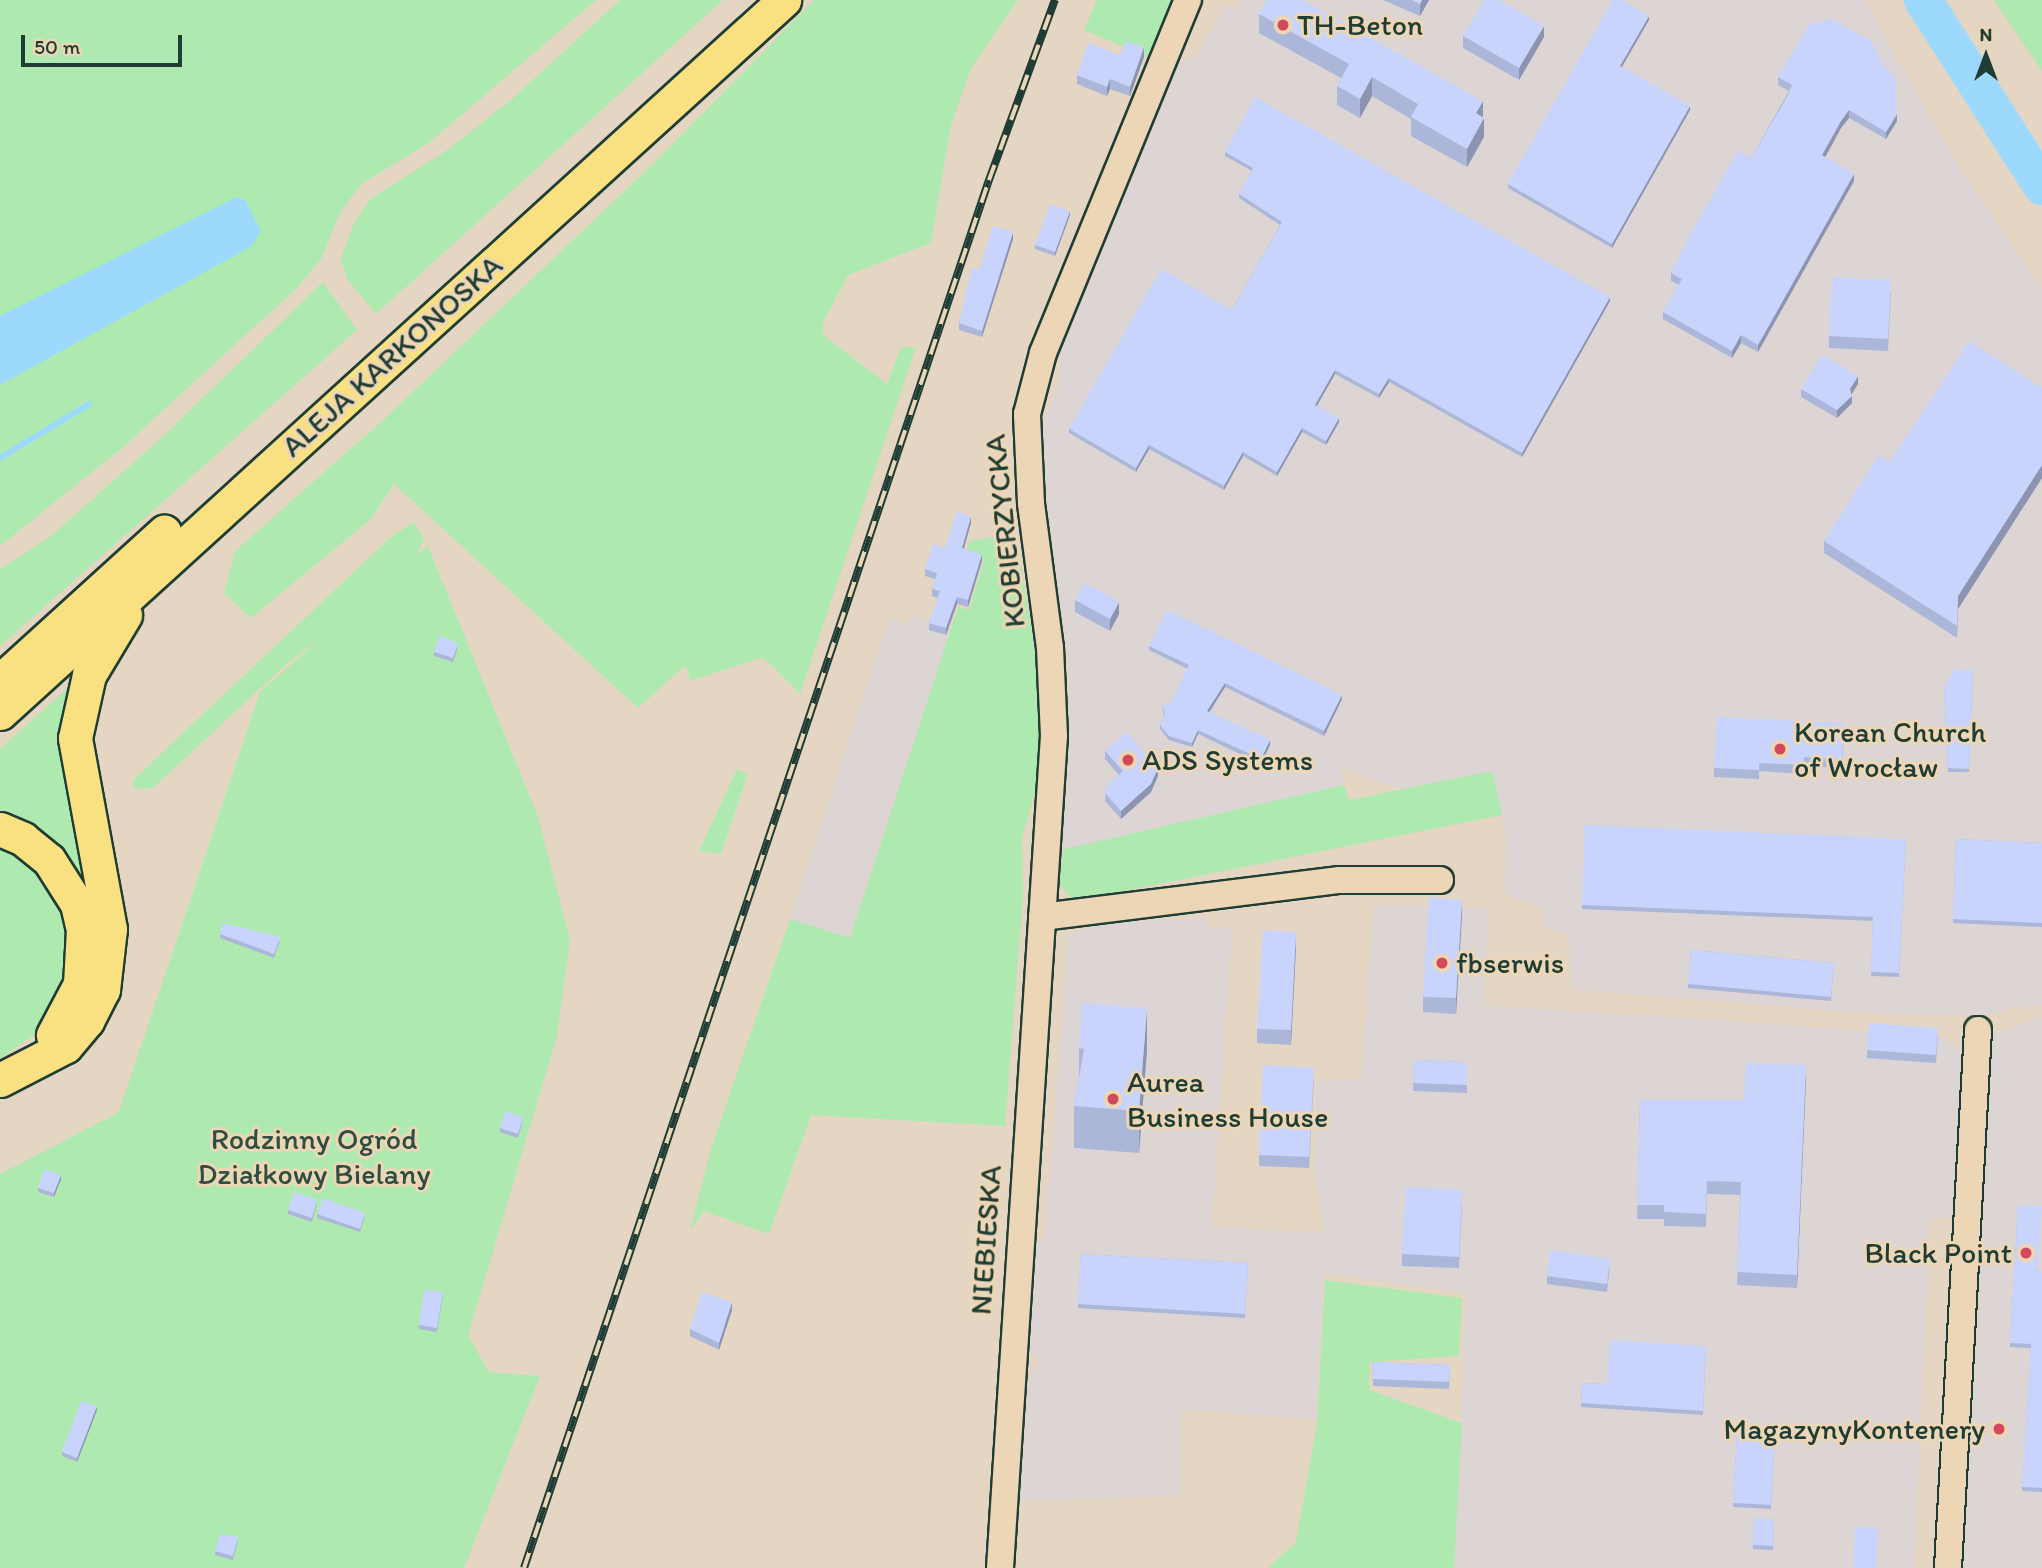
<!DOCTYPE html>
<meta charset="utf-8">
<style>
body{margin:0}
#map{position:relative;width:2042px;height:1568px;overflow:hidden;background:#e5d6c3;font-family:Itim,sans-serif}
div>[style]{position:absolute}
.built>*{inset:0;background:#dcd5d4}
.green>*{inset:0;background:#aeeab0}
.water>*{inset:0;background:#9cd9fd}
.stream>*{height:6px;margin:-3px;padding:0 3px;transform-origin:3px;border-radius:3px;background:#9cd9fd}
.river>*{height:38px;margin:-19px;padding:0 19px;transform-origin:19px;border-radius:19px;background:#9cd9fd}
.roads{filter:drop-shadow(2px 0 #1f3d34) drop-shadow(-2px 0 #1f3d34) drop-shadow(0 2px #1f3d34) drop-shadow(0 -2px #1f3d34)}
.minor>*{height:26px;margin:-13px;padding:0 13px;transform-origin:13px;border-radius:13px;background:#ecd6b5}
.major>*{height:33px;margin:-16.5px;padding:0 16.5px;transform-origin:16.5px;border-radius:16.5px;background:#f9e181}
.rail>*{height:8px;margin-top:-4px;transform-origin:0;background:repeating-linear-gradient(90deg,#ecd6b5 0 16px,#1f3d34 0 32px);box-sizing:border-box;border-block:2px solid #1f3d34}
.wall>*{inset:0;background:#acb6d8}
.shaded-wall>*{inset:0;background:#8c94b0}
.building>*{inset:0;background:#c8d4fb}
.dots>*{width:19px;height:19px;translate:-50% -50%;box-sizing:border-box;border:4px solid #ecd6b5;border-radius:50%}
span{translate:-50% -50%;white-space:nowrap;text-align:center;line-height:1.15;-webkit-text-stroke:6px #ecd6b5;paint-order:stroke}
.poi-label{font-size:30px;color:#1f3d34}
.left{translate:0 -50%;text-align:left}
.right{translate:-100% -50%;text-align:right}
.street-label{font-size:30px;color:#1f3d34}
.park-label{font-size:30px;color:#2d4e40}
.north{position:absolute;left:1951px;top:21px;width:70px;height:70px;-webkit-text-stroke:5px #ecd6b5;paint-order:stroke;rotate:0deg;font-size:19px;font-weight:700;line-height:28px;text-align:center;color:#1f3d34}
.north::after{content:'';display:block;margin:auto;width:24px;height:32px;background:#1f3d34;clip-path:polygon(50% 0,100% 100%,50% 72%,0 100%)}
.scale{position:absolute;left:21px;top:35px;width:161px;height:32px;box-sizing:border-box;border:4px solid #1f3d34;border-top:0;padding-left:9px;font-size:21px;line-height:24px;white-space:nowrap;color:#1f3d34;-webkit-text-stroke:5px #ecd6b5;paint-order:stroke}
</style>
<div id="map">
<div class="built">
<div style="clip-path:polygon(1242px 0,1864px 0,1957px 164px,2042px 290px,2042px 1005px,2017px 1006px,1987px 1015px,1863px 1013px,1571px 989px,1569px 935px,1543px 926px,1543px 908px,1505px 894px,1506px 837px,1492px 772px,1398px 789px,1341px 767px,1344px 785px,1064px 849px,1058px 844px,1070px 680px,1063px 619px,1057px 615px,1041px 430px,1061px 379px,1059px 352px,1178px 62px,1198px 56px,1226px 4px,1236px 10px)"></div>
<div style="clip-path:polygon(911px 615px,950px 624px,949px 637px,850px 938px,790px 919px,890px 617px,908px 624px)"></div>
<div style="clip-path:polygon(1374px 906px,1488px 907px,1484px 1005px,1939px 1035px,1964px 1053px,1957px 1217px,1930px 1218px,1914px 1568px,1454px 1568px,1466px 1293px,1324px 1273px,1316px 1420px,1182px 1409px,1181px 1496px,1017px 1501px,1020px 1395px,1040px 1361px,1022px 1343px,1029px 1239px,1045px 1241px,1069px 934px,1110px 921px,1207px 918px,1208px 927px,1232px 928px,1212px 1227px,1325px 1233px,1314px 1169px,1317px 1079px,1361px 1081px)"></div>
<div style="clip-path:polygon(2042px 1017px,2042px 1568px,1959px 1568px,1975px 1375px,1991px 1035px)"></div>
</div>
<div class="green">
<div style="clip-path:polygon(0 0,596px 0,430px 142px,361px 184px,340px 213px,321px 259px,296px 289px,122px 448px,0 546px)"></div>
<div style="clip-path:polygon(620px 0,723px 0,376px 314px,347px 279px,341px 258px,354px 223px,370px 199px,446px 151px,512px 99px)"></div>
<div style="clip-path:polygon(814px 0,1018px 0,971px 68px,951px 125px,931px 243px,848px 275px,823px 322px,823px 335px,887px 384px,901px 347px,916px 347px,800px 694px,763px 657px,690px 681px,686px 665px,638px 708px,394px 484px,371px 519px,251px 618px,224px 593px,235px 551px,381px 422px,651px 166px)"></div>
<div style="clip-path:polygon(1097px 0,1175px 0,1153px 59px,1084px 30px)"></div>
<div style="clip-path:polygon(1994px 0,2042px 0,2042px 71px)"></div>
<div style="clip-path:polygon(323px 282px,357px 330px,0 646px,0 569px,51px 536px,158px 441px)"></div>
<div style="clip-path:polygon(414px 522px,424px 539px,417px 554px,428px 546px,538px 817px,570px 939px,557px 1036px,468px 1335px,489px 1372px,540px 1376px,464px 1568px,0 1568px,0 1174px,119px 1112px,260px 692px,319px 640px,290px 661px,153px 788px,135px 789px,132px 781px,392px 536px)"></div>
<div style="clip-path:polygon(993px 537px,1011px 546px,1021px 563px,1040px 685px,1042px 733px,1036px 789px,1022px 838px,1023px 895px,1005px 1126px,811px 1115px,769px 1234px,704px 1211px,690px 1231px,710px 1152px,790px 919px,850px 938px,958px 607px,969px 610px,984px 560px,965px 553px,970px 541px)"></div>
<div style="clip-path:polygon(71px 685px,89px 891px,0 817px,0 749px)"></div>
<div style="clip-path:polygon(737px 769px,748px 774px,721px 854px,699px 851px)"></div>
<div style="clip-path:polygon(1492px 771px,1502px 815px,1074px 901px,1059px 884px,1064px 849px,1344px 785px,1349px 800px)"></div>
<div style="clip-path:polygon(0 841px,25px 854px,67px 908px,71px 972px,42px 1029px,0 1059px)"></div>
<div style="clip-path:polygon(1325px 1280px,1462px 1298px,1459px 1356px,1370px 1362px,1369px 1390px,1462px 1423px,1454px 1568px,1268px 1568px,1296px 1542px,1317px 1425px)"></div>
</div>
<div class="water">
<div style="clip-path:polygon(237px 197px,245px 200px,261px 231px,252px 246px,0 385px,0 316px)"></div>
</div>
<div class="stream">
<div style="left:0;top:458px;width:104px;rotate:-31.2deg"></div>
</div>
<div class="river">
<div style="left:1923px;top:0;width:221px;rotate:57.4deg"></div>
</div>
<div class="roads">
<div class="minor">
<div style="left:1042px;top:917px;width:300px;rotate:-7.1deg"></div>
<div style="left:1340px;top:880px;width:100px"></div>
<div style="left:1000px;top:1568px;width:834px;rotate:-86.29deg"></div>
<div style="left:1054px;top:736px;width:88px;rotate:-92.6deg"></div>
<div style="left:1050px;top:648px;width:146px;rotate:-97.5deg"></div>
<div style="left:1031px;top:503px;width:89px;rotate:-92.6deg"></div>
<div style="left:1027px;top:414px;width:63px;rotate:-75.3deg"></div>
<div style="left:1043px;top:353px;width:382px;rotate:-67.7deg"></div>
<div style="left:1948px;top:1568px;width:539px;rotate:-86.81deg"></div>
</div>
<div class="major">
<div style="left:0;top:681px;width:222px;rotate:-42.3deg"></div>
<div style="left:0;top:713px;width:1060px;rotate:-42.28deg"></div>
<div style="left:0;top:829px;width:25px;rotate:23deg"></div>
<div style="left:23px;top:839px;width:33px;rotate:39deg"></div>
<div style="left:49px;top:860px;width:52px;rotate:57.5deg"></div>
<div style="left:77px;top:904px;width:26px;rotate:77deg"></div>
<div style="left:83px;top:929px;width:55px;rotate:93.1deg"></div>
<div style="left:80px;top:984px;width:58px;rotate:117.9deg"></div>
<div style="left:0;top:1080px;width:74px;rotate:-27.3deg"></div>
<div style="left:66px;top:1046px;width:33px;rotate:-50deg"></div>
<div style="left:87px;top:1021px;width:35px;rotate:-63deg"></div>
<div style="left:103px;top:990px;width:61px;rotate:-83.5deg"></div>
<div style="left:110px;top:929px;width:194px;rotate:-100.4deg"></div>
<div style="left:75px;top:738px;width:65px;rotate:-77.5deg"></div>
<div style="left:89px;top:675px;width:70px;rotate:-59deg"></div>
</div>
</div>
<div class="rail">
<div style="left:524px;top:1568px;width:1464px;rotate:-71.48deg"></div>
<div style="left:989px;top:180px;width:192px;rotate:-69.9deg"></div>
</div>
<div class="wall">
<div style="clip-path:polygon(1383px 0,1429px 0,1420px 16px)"></div>
<div style="clip-path:polygon(1259px 14px,1483px 117px,1484px 137px,1467px 167px,1411px 136px,1411px 119px,1372px 96px,1360px 118px,1337px 105px,1337px 86px,1341px 78px,1259px 33px)"></div>
<div style="clip-path:polygon(1649px 20px,1622px 67px,1690px 110px,1612px 248px,1508px 188px,1508px 184px)"></div>
<div style="clip-path:polygon(1463px 36px,1544px 37px,1519px 80px,1463px 48px)"></div>
<div style="clip-path:polygon(1120px 55px,1144px 57px,1130px 96px,1110px 89px,1107px 96px,1077px 84px,1077px 75px)"></div>
<div style="clip-path:polygon(1778px 77px,1897px 121px,1886px 139px,1849px 118px,1841px 128px,1825px 157px,1854px 181px,1758px 352px,1741px 343px,1732px 358px,1663px 319px,1663px 312px,1679px 285px,1671px 281px,1671px 273px,1751px 158px,1789px 91px,1778px 85px)"></div>
<div style="clip-path:polygon(1225px 152px,1610px 301px,1522px 457px,1389px 382px,1379px 398px,1335px 374px,1317px 406px,1339px 422px,1326px 445px,1302px 432px,1277px 476px,1243px 456px,1224px 490px,1149px 449px,1136px 472px,1069px 433px,1069px 429px,1232px 310px,1280px 225px,1239px 198px,1239px 194px,1252px 171px,1225px 156px)"></div>
<div style="clip-path:polygon(1070px 215px,1055px 256px,1035px 249px,1035px 245px)"></div>
<div style="clip-path:polygon(1013px 239px,982px 337px,959px 330px,959px 323px,979px 270px)"></div>
<div style="clip-path:polygon(1891px 291px,1888px 351px,1829px 348px,1829px 336px)"></div>
<div style="clip-path:polygon(1858px 384px,1851px 394px,1852px 403px,1837px 418px,1801px 397px,1801px 389px)"></div>
<div style="clip-path:polygon(2042px 388px,2042px 478px,1958px 609px,1957px 638px,1824px 553px,1824px 541px,1890px 462px)"></div>
<div style="clip-path:polygon(971px 523px,964px 548px,982px 561px,968px 607px,957px 604px,946px 635px,929px 630px,929px 623px,938px 598px,932px 596px,932px 589px,935px 579px,925px 576px,925px 569px,945px 548px)"></div>
<div style="clip-path:polygon(1075px 600px,1119px 614px,1110px 631px,1075px 612px)"></div>
<div style="clip-path:polygon(1149px 646px,1342px 699px,1324px 736px,1225px 687px,1210px 712px,1270px 745px,1261px 764px,1198px 734px,1192px 747px,1169px 740px,1160px 729px,1160px 725px,1164px 716px,1162px 706px,1171px 703px,1188px 669px,1149px 650px)"></div>
<div style="clip-path:polygon(458px 647px,453px 662px,434px 656px,434px 652px)"></div>
<div style="clip-path:polygon(1973px 670px,1969px 772px,1948px 772px,1944px 687px)"></div>
<div style="clip-path:polygon(1844px 732px,1842px 768px,1804px 766px,1803px 774px,1759px 771px,1759px 779px,1714px 777px,1714px 768px)"></div>
<div style="clip-path:polygon(1105px 751px,1158px 776px,1151px 792px,1121px 819px,1105px 801px,1106px 787px,1119px 775px,1105px 759px)"></div>
<div style="clip-path:polygon(1906px 839px,1899px 977px,1871px 976px,1873px 921px,1582px 909px,1582px 905px)"></div>
<div style="clip-path:polygon(1956px 839px,2042px 843px,2042px 927px,1953px 923px)"></div>
<div style="clip-path:polygon(1462px 915px,1456px 1014px,1423px 1012px,1423px 997px)"></div>
<div style="clip-path:polygon(220px 934px,280px 941px,274px 958px,220px 938px)"></div>
<div style="clip-path:polygon(1296px 947px,1291px 1045px,1257px 1043px,1257px 1029px)"></div>
<div style="clip-path:polygon(1691px 950px,1834px 963px,1831px 1001px,1688px 988px)"></div>
<div style="clip-path:polygon(1938px 1036px,1936px 1063px,1867px 1058px,1867px 1050px)"></div>
<div style="clip-path:polygon(1079px 1048px,1147px 1050px,1139px 1153px,1074px 1148px,1074px 1106px,1079px 1079px)"></div>
<div style="clip-path:polygon(1414px 1060px,1467px 1062px,1467px 1093px,1413px 1091px)"></div>
<div style="clip-path:polygon(1806px 1078px,1797px 1288px,1737px 1285px,1740px 1195px,1707px 1194px,1706px 1227px,1664px 1226px,1664px 1219px,1637px 1219px,1640px 1100px,1744px 1100px)"></div>
<div style="clip-path:polygon(1314px 1079px,1309px 1168px,1259px 1166px,1259px 1155px)"></div>
<div style="clip-path:polygon(523px 1121px,518px 1138px,500px 1132px,500px 1128px)"></div>
<div style="clip-path:polygon(61px 1179px,54px 1197px,38px 1192px,38px 1188px)"></div>
<div style="clip-path:polygon(1462px 1202px,1459px 1268px,1402px 1266px,1402px 1254px)"></div>
<div style="clip-path:polygon(317px 1204px,312px 1222px,288px 1214px,288px 1210px)"></div>
<div style="clip-path:polygon(2018px 1205px,2038px 1271px,2042px 1271px,2042px 1492px,2022px 1491px,2031px 1348px,2010px 1347px)"></div>
<div style="clip-path:polygon(317px 1214px,365px 1217px,360px 1232px,317px 1218px)"></div>
<div style="clip-path:polygon(1081px 1254px,1248px 1263px,1245px 1318px,1078px 1308px)"></div>
<div style="clip-path:polygon(1610px 1267px,1607px 1292px,1547px 1284px,1547px 1276px)"></div>
<div style="clip-path:polygon(443px 1296px,437px 1332px,419px 1329px,419px 1325px)"></div>
<div style="clip-path:polygon(732px 1310px,719px 1350px,690px 1336px,690px 1329px)"></div>
<div style="clip-path:polygon(1706px 1346px,1703px 1415px,1581px 1407px,1582px 1383px,1607px 1384px)"></div>
<div style="clip-path:polygon(1372px 1362px,1450px 1365px,1449px 1389px,1373px 1386px)"></div>
<div style="clip-path:polygon(97px 1410px,77px 1462px,62px 1456px,62px 1452px)"></div>
<div style="clip-path:polygon(1737px 1431px,1775px 1433px,1771px 1509px,1733px 1507px)"></div>
<div style="clip-path:polygon(1754px 1518px,1774px 1520px,1773px 1550px,1753px 1549px)"></div>
<div style="clip-path:polygon(238px 1541px,233px 1560px,215px 1555px,215px 1551px)"></div>
</div>
<div class="shaded-wall">
<div style="clip-path:polygon(1422px 0,1429px 0,1420px 16px,1420px 4px)"></div>
<div style="clip-path:polygon(1649px 16px,1649px 20px,1620px 70px,1620px 66px)"></div>
<div style="clip-path:polygon(1544px 26px,1544px 37px,1519px 80px,1519px 68px)"></div>
<div style="clip-path:polygon(1144px 47px,1144px 57px,1130px 96px,1130px 87px)"></div>
<div style="clip-path:polygon(1372px 77px,1372px 96px,1360px 118px,1360px 99px)"></div>
<div style="clip-path:polygon(1110px 79px,1110px 89px,1107px 96px,1107px 87px)"></div>
<div style="clip-path:polygon(1483px 101px,1483px 120px,1476px 113px)"></div>
<div style="clip-path:polygon(1690px 106px,1690px 110px,1612px 248px,1612px 244px)"></div>
<div style="clip-path:polygon(1849px 110px,1849px 118px,1841px 128px,1822px 163px,1822px 155px,1841px 121px)"></div>
<div style="clip-path:polygon(1897px 114px,1897px 121px,1886px 139px,1886px 132px)"></div>
<div style="clip-path:polygon(1484px 118px,1484px 137px,1467px 167px,1467px 149px)"></div>
<div style="clip-path:polygon(1854px 174px,1854px 181px,1758px 352px,1758px 345px)"></div>
<div style="clip-path:polygon(1070px 211px,1070px 215px,1055px 256px,1055px 252px)"></div>
<div style="clip-path:polygon(1013px 232px,1013px 239px,982px 337px,982px 331px)"></div>
<div style="clip-path:polygon(1610px 297px,1610px 301px,1522px 457px,1522px 453px)"></div>
<div style="clip-path:polygon(1741px 335px,1741px 343px,1732px 358px,1732px 351px)"></div>
<div style="clip-path:polygon(1335px 370px,1335px 374px,1315px 409px,1315px 405px)"></div>
<div style="clip-path:polygon(1858px 376px,1858px 384px,1850px 397px,1850px 389px)"></div>
<div style="clip-path:polygon(1389px 378px,1389px 382px,1379px 398px,1379px 394px)"></div>
<div style="clip-path:polygon(1852px 396px,1852px 403px,1837px 418px,1837px 410px)"></div>
<div style="clip-path:polygon(1339px 418px,1339px 422px,1326px 445px,1326px 441px)"></div>
<div style="clip-path:polygon(1302px 428px,1302px 432px,1277px 476px,1277px 472px)"></div>
<div style="clip-path:polygon(1149px 445px,1149px 449px,1136px 472px,1136px 468px)"></div>
<div style="clip-path:polygon(1243px 452px,1243px 456px,1224px 490px,1224px 486px)"></div>
<div style="clip-path:polygon(2042px 465px,2042px 478px,1958px 609px,1957px 638px,1958px 596px)"></div>
<div style="clip-path:polygon(971px 516px,971px 523px,962px 555px,962px 548px)"></div>
<div style="clip-path:polygon(982px 554px,982px 561px,968px 607px,968px 600px)"></div>
<div style="clip-path:polygon(957px 597px,957px 604px,946px 635px,946px 628px)"></div>
<div style="clip-path:polygon(1119px 602px,1119px 614px,1110px 631px,1110px 619px)"></div>
<div style="clip-path:polygon(1225px 683px,1225px 687px,1207px 715px,1207px 711px)"></div>
<div style="clip-path:polygon(1342px 695px,1342px 699px,1324px 736px,1324px 731px)"></div>
<div style="clip-path:polygon(1198px 730px,1198px 734px,1192px 747px,1192px 743px)"></div>
<div style="clip-path:polygon(1270px 740px,1270px 745px,1261px 764px,1261px 759px)"></div>
<div style="clip-path:polygon(1158px 768px,1158px 776px,1151px 792px,1121px 819px,1121px 811px)"></div>
<div style="clip-path:polygon(1462px 900px,1462px 915px,1456px 1014px,1456px 998px)"></div>
<div style="clip-path:polygon(1296px 932px,1296px 947px,1291px 1045px,1291px 1030px)"></div>
<div style="clip-path:polygon(1147px 1008px,1147px 1050px,1139px 1153px,1139px 1111px)"></div>
<div style="clip-path:polygon(1806px 1065px,1806px 1078px,1797px 1288px,1797px 1275px)"></div>
<div style="clip-path:polygon(61px 1175px,61px 1179px,54px 1197px,54px 1193px)"></div>
<div style="clip-path:polygon(732px 1302px,732px 1310px,719px 1350px,719px 1343px)"></div>
<div style="clip-path:polygon(97px 1406px,97px 1410px,77px 1462px,77px 1458px)"></div>
</div>
<div class="building">
<div style="clip-path:polygon(1267px 0,1302px 0,1483px 101px,1476px 113px,1484px 118px,1467px 149px,1411px 117px,1418px 104px,1372px 77px,1360px 99px,1337px 86px,1349px 64px,1259px 14px)"></div>
<div style="clip-path:polygon(1411px 0,1422px 0,1420px 4px)"></div>
<div style="clip-path:polygon(1484px 0,1499px 0,1544px 26px,1519px 68px,1463px 36px)"></div>
<div style="clip-path:polygon(1613px 0,1622px 0,1649px 16px,1620px 66px,1690px 106px,1612px 244px,1508px 184px)"></div>
<div style="clip-path:polygon(1832px 19px,1871px 41px,1886px 70px,1895px 75px,1897px 114px,1886px 132px,1849px 110px,1841px 121px,1822px 155px,1854px 174px,1758px 345px,1741px 335px,1732px 351px,1663px 312px,1682px 279px,1671px 273px,1688px 238px,1738px 151px,1751px 158px,1787px 97px,1792px 85px,1778px 77px,1810px 24px)"></div>
<div style="clip-path:polygon(1126px 41px,1144px 47px,1130px 87px,1110px 79px,1107px 87px,1077px 75px,1088px 43px,1120px 55px)"></div>
<div style="clip-path:polygon(1255px 97px,1610px 297px,1522px 453px,1389px 378px,1379px 394px,1335px 370px,1315px 405px,1339px 418px,1326px 441px,1302px 428px,1277px 472px,1243px 452px,1224px 486px,1149px 445px,1136px 468px,1069px 429px,1161px 269px,1232px 310px,1282px 222px,1239px 194px,1253px 168px,1225px 152px)"></div>
<div style="clip-path:polygon(1050px 204px,1070px 211px,1055px 252px,1035px 245px)"></div>
<div style="clip-path:polygon(993px 226px,1013px 232px,982px 331px,959px 323px,972px 267px,979px 270px)"></div>
<div style="clip-path:polygon(1832px 277px,1891px 280px,1888px 339px,1829px 336px)"></div>
<div style="clip-path:polygon(1969px 341px,2042px 388px,2042px 465px,1958px 596px,1957px 626px,1824px 541px,1879px 455px,1890px 462px)"></div>
<div style="clip-path:polygon(1822px 355px,1858px 376px,1850px 389px,1852px 396px,1837px 410px,1801px 389px)"></div>
<div style="clip-path:polygon(957px 512px,971px 516px,962px 548px,982px 554px,968px 600px,957px 597px,946px 628px,929px 623px,940px 591px,932px 589px,937px 573px,925px 569px,933px 544px,945px 548px)"></div>
<div style="clip-path:polygon(1084px 583px,1119px 602px,1110px 619px,1075px 600px)"></div>
<div style="clip-path:polygon(1167px 610px,1342px 695px,1324px 731px,1225px 683px,1207px 711px,1270px 740px,1261px 759px,1198px 730px,1192px 743px,1169px 736px,1160px 725px,1165px 714px,1162px 706px,1171px 703px,1189px 665px,1149px 646px)"></div>
<div style="clip-path:polygon(439px 636px,458px 643px,453px 658px,434px 652px)"></div>
<div style="clip-path:polygon(1955px 669px,1973px 670px,1969px 769px,1948px 768px,1944px 687px)"></div>
<div style="clip-path:polygon(1717px 717px,1844px 723px,1842px 760px,1804px 757px,1803px 765px,1759px 763px,1759px 770px,1714px 768px)"></div>
<div style="clip-path:polygon(1126px 732px,1158px 768px,1151px 784px,1121px 811px,1105px 793px,1106px 787px,1123px 771px,1105px 751px)"></div>
<div style="clip-path:polygon(1585px 825px,1906px 839px,1899px 973px,1871px 972px,1873px 917px,1582px 905px)"></div>
<div style="clip-path:polygon(1956px 839px,2042px 843px,2042px 923px,1953px 919px)"></div>
<div style="clip-path:polygon(1429px 897px,1462px 900px,1456px 998px,1423px 997px)"></div>
<div style="clip-path:polygon(223px 923px,280px 937px,274px 954px,220px 934px)"></div>
<div style="clip-path:polygon(1263px 930px,1296px 932px,1291px 1030px,1257px 1029px)"></div>
<div style="clip-path:polygon(1691px 950px,1834px 963px,1831px 997px,1688px 984px)"></div>
<div style="clip-path:polygon(1082px 1003px,1147px 1008px,1139px 1111px,1074px 1106px,1084px 1049px,1079px 1048px)"></div>
<div style="clip-path:polygon(1869px 1023px,1938px 1028px,1936px 1055px,1867px 1050px)"></div>
<div style="clip-path:polygon(1414px 1060px,1467px 1062px,1467px 1085px,1413px 1083px)"></div>
<div style="clip-path:polygon(1746px 1063px,1806px 1065px,1797px 1275px,1737px 1272px,1741px 1182px,1707px 1181px,1706px 1214px,1664px 1212px,1664px 1205px,1637px 1205px,1640px 1100px,1744px 1100px)"></div>
<div style="clip-path:polygon(1263px 1065px,1314px 1068px,1309px 1157px,1259px 1155px)"></div>
<div style="clip-path:polygon(505px 1111px,523px 1117px,518px 1134px,500px 1128px)"></div>
<div style="clip-path:polygon(45px 1169px,61px 1175px,54px 1193px,38px 1188px)"></div>
<div style="clip-path:polygon(1406px 1187px,1462px 1190px,1459px 1257px,1402px 1254px)"></div>
<div style="clip-path:polygon(294px 1192px,317px 1200px,312px 1218px,288px 1210px)"></div>
<div style="clip-path:polygon(323px 1198px,365px 1213px,360px 1229px,317px 1214px)"></div>
<div style="clip-path:polygon(2018px 1205px,2042px 1206px,2037px 1271px,2042px 1271px,2042px 1488px,2022px 1487px,2031px 1344px,2010px 1343px)"></div>
<div style="clip-path:polygon(1550px 1250px,1610px 1259px,1607px 1284px,1547px 1276px)"></div>
<div style="clip-path:polygon(1081px 1254px,1248px 1263px,1245px 1314px,1078px 1304px)"></div>
<div style="clip-path:polygon(424px 1290px,443px 1292px,437px 1328px,419px 1325px)"></div>
<div style="clip-path:polygon(702px 1292px,732px 1302px,719px 1343px,690px 1329px)"></div>
<div style="clip-path:polygon(1610px 1340px,1706px 1346px,1703px 1411px,1581px 1403px,1582px 1383px,1607px 1384px)"></div>
<div style="clip-path:polygon(1372px 1362px,1450px 1365px,1449px 1382px,1373px 1379px)"></div>
<div style="clip-path:polygon(81px 1401px,97px 1406px,77px 1458px,62px 1452px)"></div>
<div style="clip-path:polygon(1737px 1431px,1775px 1433px,1771px 1505px,1733px 1503px)"></div>
<div style="clip-path:polygon(1754px 1518px,1774px 1520px,1773px 1546px,1753px 1545px)"></div>
<div style="clip-path:polygon(1855px 1527px,1878px 1528px,1876px 1568px,1853px 1568px)"></div>
<div style="clip-path:polygon(220px 1534px,238px 1537px,233px 1556px,215px 1551px)"></div>
</div>
<div class="dots">
<div style="left:1283px;top:25px;background:#d1495b"></div>
<div style="left:1780px;top:749px;background:#d1495b"></div>
<div style="left:1128px;top:760px;background:#d1495b"></div>
<div style="left:1442px;top:963px;background:#d1495b"></div>
<div style="left:1113px;top:1099px;background:#d1495b"></div>
<div style="left:2026px;top:1253px;background:#d1495b"></div>
<div style="left:1999px;top:1429px;background:#d1495b"></div>
</div>
<div class="poi-label">
<span class="left" style="left:1297px;top:25px">TH-Beton</span>
<span class="left" style="left:1794px;top:749px">Korean Church<br>of Wrocław</span>
<span class="left" style="left:1142px;top:760px">ADS Systems</span>
<span class="left" style="left:1456px;top:963px">fbserwis</span>
<span class="left" style="left:1127px;top:1099px">Aurea<br>Business House</span>
<span class="right" style="left:2012px;top:1253px">Black Point</span>
<span class="right" style="left:1985px;top:1429px">MagazynyKontenery</span>
</div>
<div class="street-label">
<span style="left:392px;top:356px;rotate:-42deg">ALEJA KARKONOSKA</span>
<span style="left:1005px;top:531px;rotate:-96deg">KOBIERZYCKA</span>
<span style="left:986px;top:1240px;rotate:-86deg">NIEBIESKA</span>
</div>
<div class="park-label">
<span style="left:314px;top:1156px">Rodzinny Ogród<br>Działkowy Bielany</span>
</div>
<div class="north">N</div>
<div class="scale">50 m</div>
</div>
